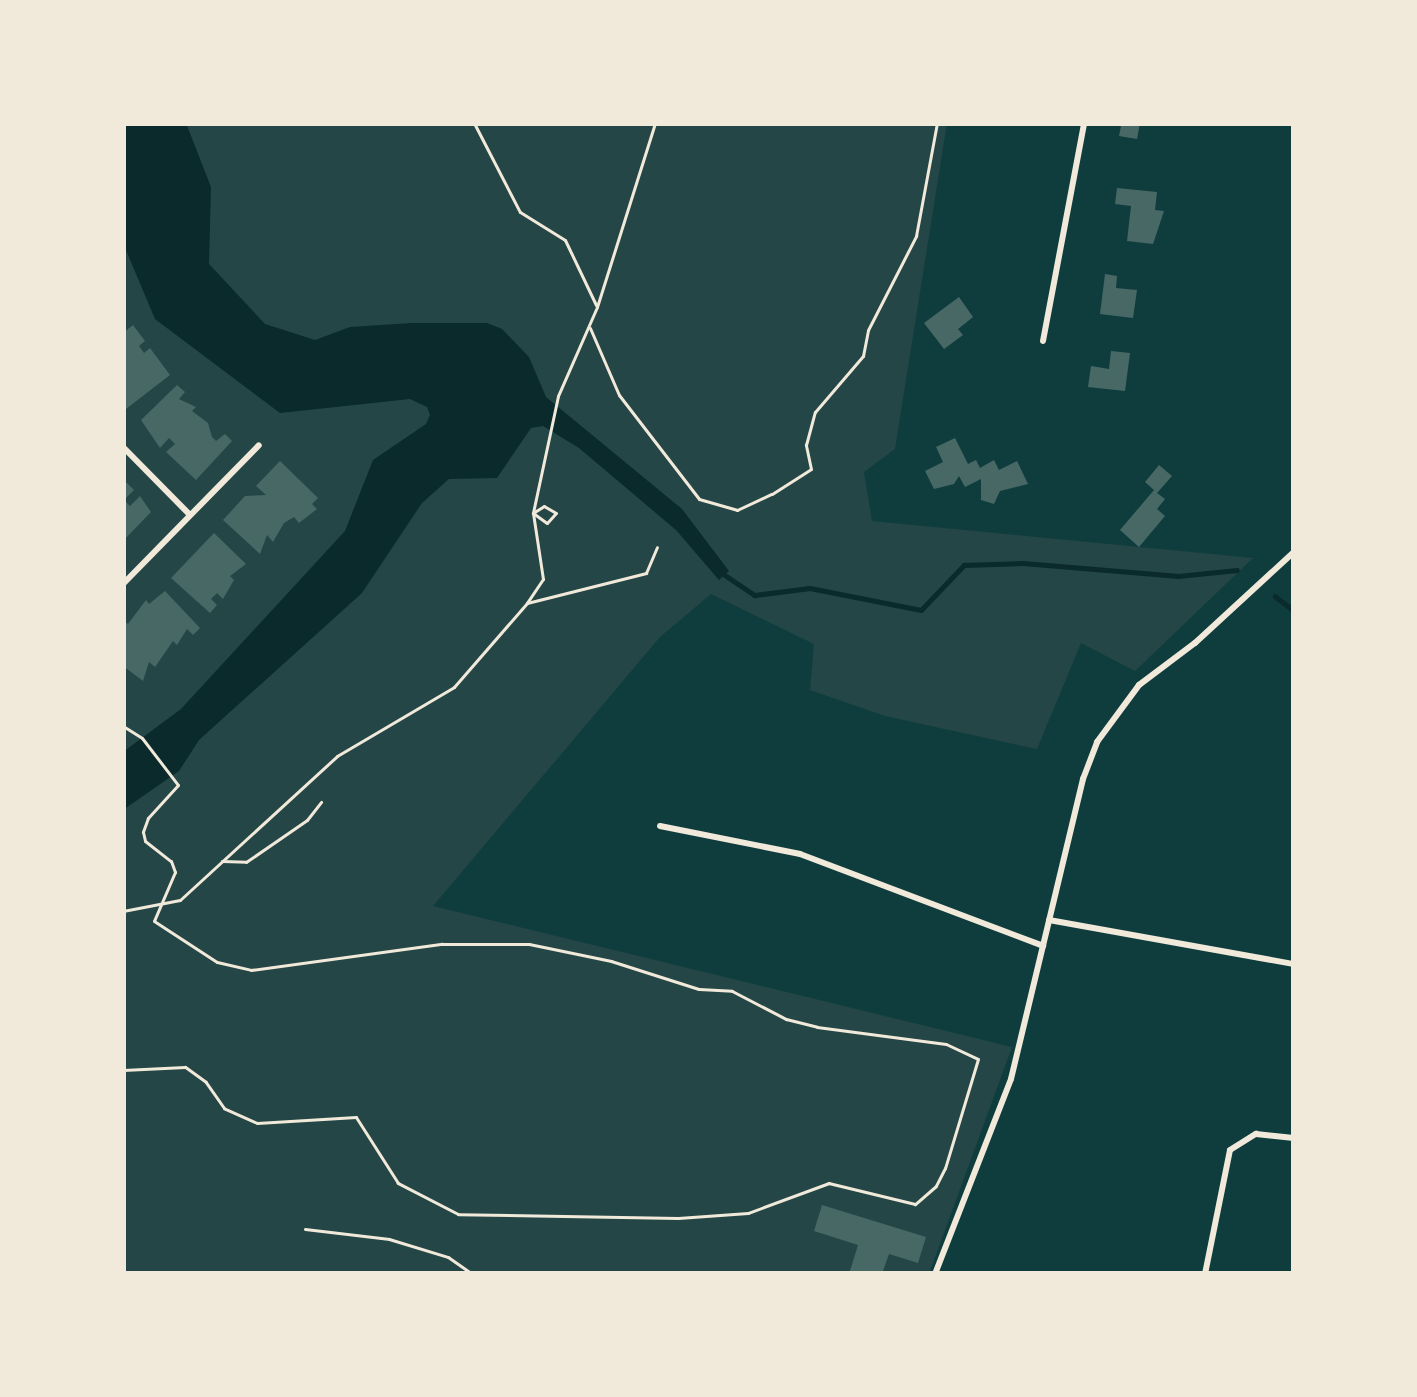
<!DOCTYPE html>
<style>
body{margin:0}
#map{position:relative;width:1417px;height:1397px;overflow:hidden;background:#0f3d3e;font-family:Inter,sans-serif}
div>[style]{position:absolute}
.green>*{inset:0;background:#244646}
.water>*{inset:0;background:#0a2a2b}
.stream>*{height:4.5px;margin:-2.25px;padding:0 2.25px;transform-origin:2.25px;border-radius:2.25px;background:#0a2a2b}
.building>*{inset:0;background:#486865}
.path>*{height:3px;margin:-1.5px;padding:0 1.5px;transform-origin:1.5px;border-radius:1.5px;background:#f1e9da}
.minor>*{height:6px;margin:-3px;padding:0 3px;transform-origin:3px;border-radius:3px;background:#f1e9da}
span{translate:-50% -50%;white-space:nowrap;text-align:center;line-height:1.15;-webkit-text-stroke:10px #f1e9da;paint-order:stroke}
.frame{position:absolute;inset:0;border:126px solid #f1e9da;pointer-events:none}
</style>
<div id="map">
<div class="green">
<div style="clip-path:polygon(123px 123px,947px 123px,895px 449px,864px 472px,872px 521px,1253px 558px,1135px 671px,1081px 643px,1037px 749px,885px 716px,810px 690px,814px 644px,711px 594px,660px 637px,433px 906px,1012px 1047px,929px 1274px,123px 1274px)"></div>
</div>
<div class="water">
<div style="clip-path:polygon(123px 123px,186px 123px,211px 187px,209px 264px,265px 324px,315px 340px,350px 327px,412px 323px,487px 323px,502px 329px,529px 357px,546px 397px,682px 509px,729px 571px,719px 580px,676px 530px,579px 448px,543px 426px,531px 428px,497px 478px,449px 479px,422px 503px,362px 593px,199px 740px,179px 771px,123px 810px,123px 752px,181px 709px,345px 531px,373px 460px,426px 424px,430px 415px,427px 407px,410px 399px,280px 413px,155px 319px,123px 243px)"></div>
</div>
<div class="stream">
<div style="left:725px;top:575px;width:36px;rotate:34deg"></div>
<div style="left:755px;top:595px;width:55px;rotate:-7.3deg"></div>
<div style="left:810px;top:588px;width:113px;rotate:11.2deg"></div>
<div style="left:921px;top:610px;width:62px;rotate:-46.3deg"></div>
<div style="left:964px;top:565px;width:59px;rotate:-1.9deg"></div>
<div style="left:1023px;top:563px;width:156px;rotate:4.8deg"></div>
<div style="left:1178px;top:576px;width:59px;rotate:-5.8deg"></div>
<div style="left:1275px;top:596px;width:24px;rotate:38deg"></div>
</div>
<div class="building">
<div style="clip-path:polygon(1140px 123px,1137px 139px,1119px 136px,1121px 126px)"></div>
<div style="clip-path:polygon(1117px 188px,1157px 192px,1155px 210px,1164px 211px,1153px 244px,1127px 241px,1131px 206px,1115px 204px)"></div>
<div style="clip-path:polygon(1105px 274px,1117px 276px,1116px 288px,1137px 290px,1133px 318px,1100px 314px)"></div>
<div style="clip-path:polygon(959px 297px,973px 317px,958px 329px,963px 335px,944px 349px,924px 323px)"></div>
<div style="clip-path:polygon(133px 325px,145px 341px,139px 346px,144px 353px,150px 348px,170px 375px,126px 409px,123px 333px)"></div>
<div style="clip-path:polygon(1111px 351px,1130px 353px,1125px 391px,1088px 387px,1091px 366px,1109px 369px)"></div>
<div style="clip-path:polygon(177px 385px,185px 392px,179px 399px,196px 407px,192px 411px,208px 423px,212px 437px,216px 441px,225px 434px,232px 441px,196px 480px,166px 452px,175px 444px,169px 438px,160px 448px,141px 420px)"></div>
<div style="clip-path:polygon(955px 438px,968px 464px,976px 460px,980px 468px,994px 460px,999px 470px,1017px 461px,1028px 484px,1000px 491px,994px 504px,981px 500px,981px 479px,965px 487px,959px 476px,954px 484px,934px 489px,925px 471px,943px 462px,936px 447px)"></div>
<div style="clip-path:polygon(280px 461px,318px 498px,312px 504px,317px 509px,299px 523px,294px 517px,284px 523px,273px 542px,267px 535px,260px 554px,223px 520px,245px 496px,266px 495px,256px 486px)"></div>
<div style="clip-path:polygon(1159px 465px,1172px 476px,1157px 493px,1165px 499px,1157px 509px,1165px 516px,1139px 547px,1120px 530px,1154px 490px,1145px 482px)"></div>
<div style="clip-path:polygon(123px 479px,134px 490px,124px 500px,130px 506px,140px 496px,151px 512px,123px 541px)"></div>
<div style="clip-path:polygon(214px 533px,246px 564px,230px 576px,234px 580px,223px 599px,217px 593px,211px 599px,217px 605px,210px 613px,171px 578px)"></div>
<div style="clip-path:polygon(165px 591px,200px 628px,193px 635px,187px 629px,177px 645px,173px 641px,155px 667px,149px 662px,143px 681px,123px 666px,123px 620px,128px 624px,146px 600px,149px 604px)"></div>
<div style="clip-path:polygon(822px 1205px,926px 1237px,918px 1263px,889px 1254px,882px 1274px,849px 1274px,858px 1245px,814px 1231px)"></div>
</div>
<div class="path">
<div style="left:474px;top:123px;width:100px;rotate:62.7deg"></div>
<div style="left:520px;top:212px;width:53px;rotate:31.9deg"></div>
<div style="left:565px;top:240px;width:72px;rotate:64.5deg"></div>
<div style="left:655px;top:123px;width:193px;rotate:107.5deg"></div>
<div style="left:597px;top:307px;width:97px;rotate:113.7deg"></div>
<div style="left:558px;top:396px;width:120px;rotate:102.1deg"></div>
<div style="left:533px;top:513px;width:17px;rotate:36deg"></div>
<div style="left:547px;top:523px;width:13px;rotate:-48deg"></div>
<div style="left:556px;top:513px;width:14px;rotate:-150deg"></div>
<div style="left:544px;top:506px;width:13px;rotate:148deg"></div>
<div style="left:533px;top:513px;width:67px;rotate:81.4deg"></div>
<div style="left:543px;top:579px;width:29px;rotate:124deg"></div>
<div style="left:527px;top:603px;width:123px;rotate:-14.1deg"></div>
<div style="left:646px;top:573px;width:28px;rotate:-67deg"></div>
<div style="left:590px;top:328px;width:73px;rotate:66.6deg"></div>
<div style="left:619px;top:395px;width:131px;rotate:52.4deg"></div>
<div style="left:699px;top:499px;width:40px;rotate:16deg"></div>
<div style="left:737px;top:510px;width:38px;rotate:-25deg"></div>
<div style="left:772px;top:494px;width:46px;rotate:-32.7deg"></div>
<div style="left:811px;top:469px;width:25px;rotate:-102deg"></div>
<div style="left:806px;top:445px;width:34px;rotate:-75deg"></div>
<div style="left:815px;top:412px;width:74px;rotate:-49.4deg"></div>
<div style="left:863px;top:356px;width:26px;rotate:-79deg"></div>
<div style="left:868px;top:330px;width:106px;rotate:-62.9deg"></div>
<div style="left:916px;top:236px;width:115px;rotate:-79.5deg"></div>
<div style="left:123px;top:726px;width:22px;rotate:32deg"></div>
<div style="left:142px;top:738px;width:59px;rotate:52.5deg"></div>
<div style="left:178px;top:785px;width:45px;rotate:132.3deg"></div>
<div style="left:148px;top:818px;width:15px;rotate:110deg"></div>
<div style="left:143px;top:832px;width:9px;rotate:77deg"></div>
<div style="left:145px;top:841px;width:33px;rotate:38deg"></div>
<div style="left:171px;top:861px;width:12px;rotate:70deg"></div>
<div style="left:175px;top:872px;width:53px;rotate:113.2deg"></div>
<div style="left:154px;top:921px;width:75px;rotate:33.1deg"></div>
<div style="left:217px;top:962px;width:35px;rotate:13deg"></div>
<div style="left:251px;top:970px;width:193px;rotate:-7.8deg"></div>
<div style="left:442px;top:944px;width:87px"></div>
<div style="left:529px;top:944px;width:84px;rotate:11.7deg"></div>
<div style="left:611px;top:961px;width:92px;rotate:17.7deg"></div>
<div style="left:699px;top:989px;width:33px;rotate:3deg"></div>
<div style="left:732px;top:991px;width:61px;rotate:27.4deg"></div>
<div style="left:786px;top:1019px;width:32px;rotate:14deg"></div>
<div style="left:817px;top:1027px;width:130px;rotate:7.5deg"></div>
<div style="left:946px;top:1044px;width:35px;rotate:25deg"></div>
<div style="left:978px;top:1059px;width:114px;rotate:106.8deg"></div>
<div style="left:945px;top:1168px;width:20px;rotate:117deg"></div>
<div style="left:936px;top:1186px;width:28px;rotate:139deg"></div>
<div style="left:915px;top:1204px;width:89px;rotate:-166.3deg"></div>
<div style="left:829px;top:1183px;width:86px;rotate:159.7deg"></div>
<div style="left:748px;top:1213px;width:70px;rotate:175.9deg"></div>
<div style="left:678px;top:1218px;width:220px;rotate:-179deg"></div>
<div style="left:458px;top:1214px;width:68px;rotate:-152.7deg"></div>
<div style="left:398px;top:1183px;width:78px;rotate:-122.5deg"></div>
<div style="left:356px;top:1117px;width:99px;rotate:176.5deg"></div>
<div style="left:257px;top:1123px;width:36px;rotate:-156deg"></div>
<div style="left:224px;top:1108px;width:32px;rotate:-125deg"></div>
<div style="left:206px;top:1082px;width:26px;rotate:-144deg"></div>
<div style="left:185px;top:1067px;width:62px;rotate:177.2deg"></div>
<div style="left:222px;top:861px;width:24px;rotate:2deg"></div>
<div style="left:246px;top:862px;width:74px;rotate:-34.5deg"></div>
<div style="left:307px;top:820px;width:23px;rotate:-52deg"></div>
<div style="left:123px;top:911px;width:58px;rotate:-10.9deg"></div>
<div style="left:180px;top:900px;width:213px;rotate:-42.5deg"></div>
<div style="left:337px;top:756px;width:136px;rotate:-30.5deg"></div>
<div style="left:454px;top:687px;width:111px;rotate:-49deg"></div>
<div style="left:305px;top:1229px;width:85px;rotate:6.8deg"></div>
<div style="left:389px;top:1239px;width:62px;rotate:17deg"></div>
<div style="left:448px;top:1257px;width:29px;rotate:35deg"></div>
</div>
<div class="minor">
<div style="left:1043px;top:341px;width:222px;rotate:-79.3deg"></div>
<div style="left:123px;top:447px;width:95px;rotate:45.4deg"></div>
<div style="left:123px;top:584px;width:194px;rotate:-45.6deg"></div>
<div style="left:660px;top:826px;width:143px;rotate:11.3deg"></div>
<div style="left:800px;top:854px;width:260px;rotate:20.7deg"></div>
<div style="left:1049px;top:920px;width:249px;rotate:10.2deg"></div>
<div style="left:935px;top:1274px;width:209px;rotate:-68.7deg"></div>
<div style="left:1011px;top:1079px;width:309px;rotate:-76.5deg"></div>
<div style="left:1083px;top:779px;width:40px;rotate:-69deg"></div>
<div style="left:1097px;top:742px;width:71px;rotate:-53.6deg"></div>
<div style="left:1139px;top:685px;width:70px;rotate:-36.9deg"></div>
<div style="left:1195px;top:643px;width:134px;rotate:-42.6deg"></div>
<div style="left:1205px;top:1274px;width:126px;rotate:-78.6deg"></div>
<div style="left:1230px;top:1150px;width:31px;rotate:-32deg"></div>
<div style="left:1256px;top:1134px;width:38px;rotate:6deg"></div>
</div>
<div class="frame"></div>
</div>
